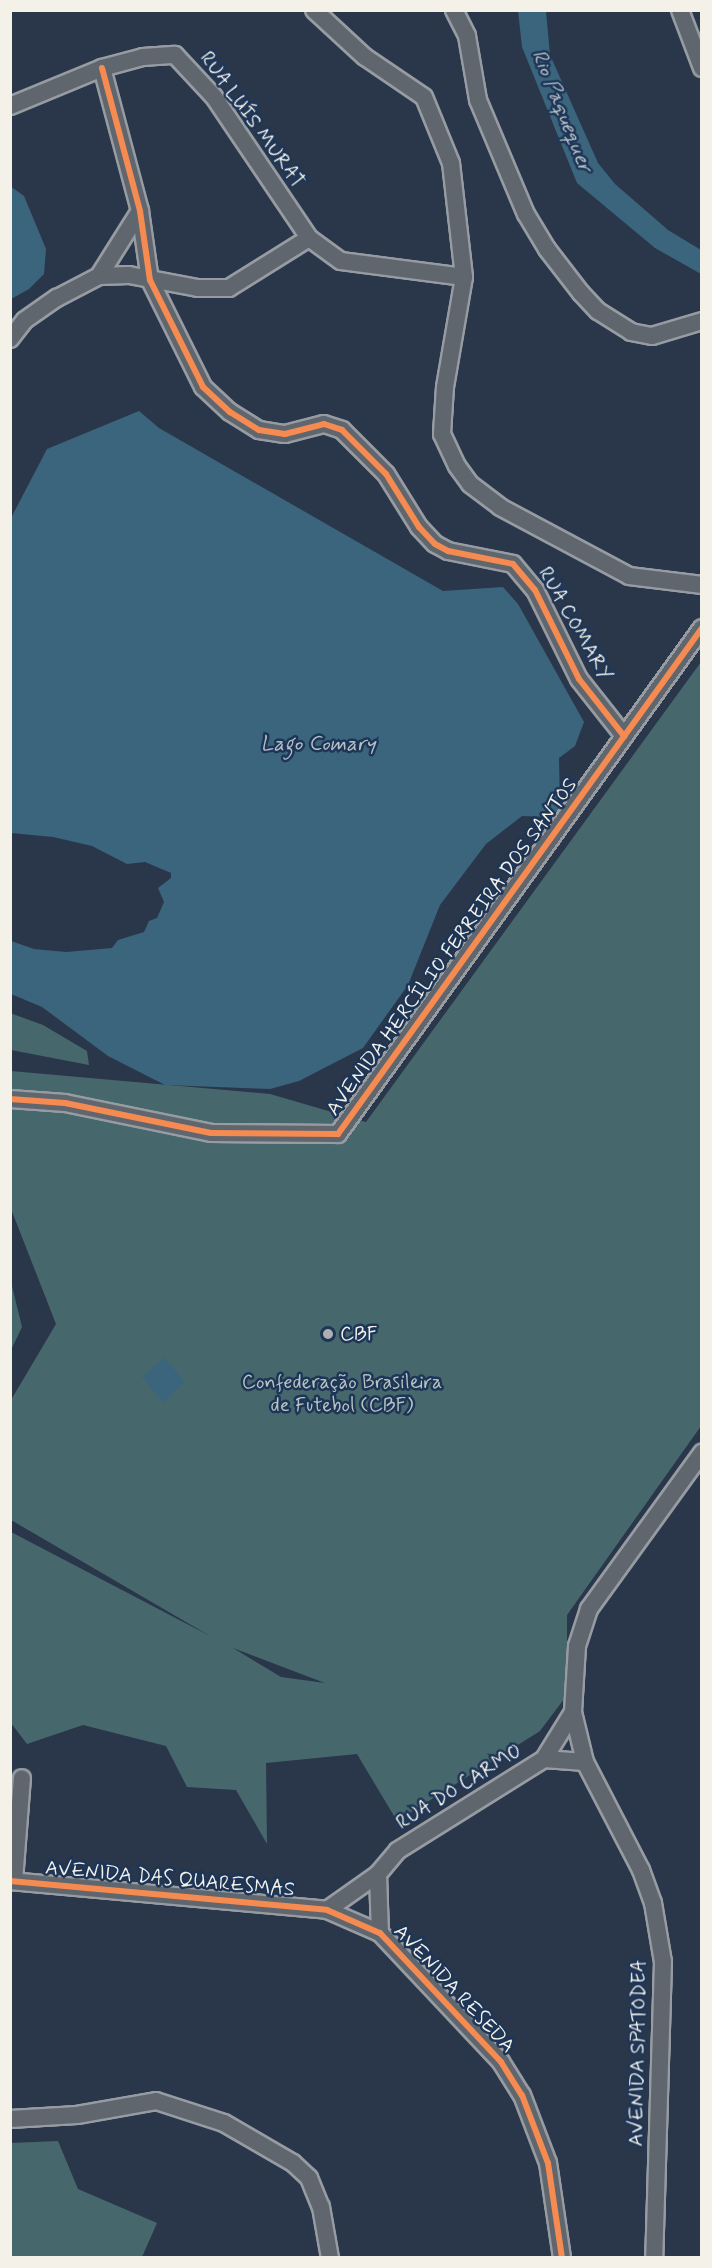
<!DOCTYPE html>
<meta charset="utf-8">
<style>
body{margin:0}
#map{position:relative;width:712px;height:2268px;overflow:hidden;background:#2a374a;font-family:Mynerve,sans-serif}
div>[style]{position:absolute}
.green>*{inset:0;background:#46686d}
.water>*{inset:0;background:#3b647d}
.roads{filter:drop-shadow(2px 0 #979ca3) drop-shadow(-2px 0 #979ca3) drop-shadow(0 2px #979ca3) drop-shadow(0 -2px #979ca3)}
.street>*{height:16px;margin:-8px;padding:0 8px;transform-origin:8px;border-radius:8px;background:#60666e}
.cycleway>*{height:6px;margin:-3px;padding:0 3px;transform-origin:3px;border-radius:3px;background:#f68b52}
.dots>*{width:16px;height:16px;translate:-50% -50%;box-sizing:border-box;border:3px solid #1d3557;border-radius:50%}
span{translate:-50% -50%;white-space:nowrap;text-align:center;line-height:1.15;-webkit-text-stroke:5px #1d3557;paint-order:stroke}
.street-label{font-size:20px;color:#f4f1e8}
.poi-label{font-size:20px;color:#f4f1e8}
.left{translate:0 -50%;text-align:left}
.park-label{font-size:20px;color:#b8c4bf}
.water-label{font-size:21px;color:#b4c1c4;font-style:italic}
.frame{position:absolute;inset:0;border:12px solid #f4f1e8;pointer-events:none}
</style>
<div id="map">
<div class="green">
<div style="clip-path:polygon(evenodd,701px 662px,701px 1426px,567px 1615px,567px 1695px,540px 1731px,397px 1821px,357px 1754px,266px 1763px,267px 1844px,236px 1790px,187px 1787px,166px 1746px,83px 1725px,27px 1744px,11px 1723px,11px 1532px,210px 1636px,11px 1520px,11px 1400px,56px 1324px,11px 1209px,11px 1071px,270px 1094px,366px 1122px,701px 662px,233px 1648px,325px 1683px,281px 1677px,233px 1648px)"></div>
<div style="clip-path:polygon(10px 1013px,43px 1025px,87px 1051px,89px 1065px,11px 1050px)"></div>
<div style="clip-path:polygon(11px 1282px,22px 1327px,11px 1350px,10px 1350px)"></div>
<div style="clip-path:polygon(58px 2141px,78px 2189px,157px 2223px,142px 2257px,11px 2257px,11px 2143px)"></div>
</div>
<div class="water">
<div style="clip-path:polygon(518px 11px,546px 11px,550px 55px,598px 163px,615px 184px,668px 230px,701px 250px,701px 274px,655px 248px,577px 183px,522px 47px)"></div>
<div style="clip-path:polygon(10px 186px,24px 196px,46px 249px,44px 274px,29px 289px,11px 299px)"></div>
<div style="clip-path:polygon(139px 411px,159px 428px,443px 591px,503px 587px,518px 604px,584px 722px,575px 746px,559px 758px,560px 809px,550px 817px,522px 816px,486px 844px,440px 905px,408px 985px,363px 1048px,299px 1081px,270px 1089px,165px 1085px,108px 1056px,42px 1007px,11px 994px,11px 941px,34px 949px,66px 952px,112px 948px,118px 940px,144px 932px,149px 921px,157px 918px,164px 902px,158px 888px,171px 878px,171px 873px,145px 862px,127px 864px,92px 846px,53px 837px,11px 833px,11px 518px,47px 449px)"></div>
<div style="clip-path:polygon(164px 1358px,185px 1382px,163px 1402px,142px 1377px)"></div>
</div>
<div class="roads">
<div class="street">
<div style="left:314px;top:10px;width:69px;rotate:42.7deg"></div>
<div style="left:365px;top:57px;width:71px;rotate:34.1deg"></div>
<div style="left:424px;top:97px;width:71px;rotate:67.8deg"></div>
<div style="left:451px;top:163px;width:115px;rotate:83.5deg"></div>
<div style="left:464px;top:277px;width:112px;rotate:99.8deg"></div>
<div style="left:445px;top:387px;width:47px;rotate:93.7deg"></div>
<div style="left:442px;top:434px;width:35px;rotate:65deg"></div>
<div style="left:457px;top:466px;width:22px;rotate:54deg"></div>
<div style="left:470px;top:484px;width:38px;rotate:37deg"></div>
<div style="left:500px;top:507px;width:146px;rotate:28.1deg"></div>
<div style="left:629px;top:576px;width:74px;rotate:7deg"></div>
<div style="left:454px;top:10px;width:29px;rotate:63deg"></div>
<div style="left:467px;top:36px;width:65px;rotate:80.2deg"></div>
<div style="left:478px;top:100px;width:124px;rotate:67.2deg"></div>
<div style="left:526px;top:214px;width:41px;rotate:59deg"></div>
<div style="left:547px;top:249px;width:56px;rotate:52.3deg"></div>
<div style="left:581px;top:293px;width:25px;rotate:47deg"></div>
<div style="left:598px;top:311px;width:39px;rotate:32deg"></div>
<div style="left:631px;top:332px;width:21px;rotate:11deg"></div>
<div style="left:652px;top:336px;width:52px;rotate:-16.7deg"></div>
<div style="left:680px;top:10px;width:62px;rotate:69.2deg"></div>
<div style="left:102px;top:68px;width:148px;rotate:75.1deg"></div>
<div style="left:140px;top:211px;width:70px;rotate:81.8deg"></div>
<div style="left:150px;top:280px;width:119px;rotate:63.6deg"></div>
<div style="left:203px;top:387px;width:37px;rotate:43deg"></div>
<div style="left:230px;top:412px;width:34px;rotate:32deg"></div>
<div style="left:259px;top:430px;width:26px;rotate:9deg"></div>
<div style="left:285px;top:434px;width:40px;rotate:-14.4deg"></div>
<div style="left:324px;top:424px;width:19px;rotate:18deg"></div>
<div style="left:342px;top:430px;width:62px;rotate:45deg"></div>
<div style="left:386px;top:474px;width:62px;rotate:58.1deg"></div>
<div style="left:419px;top:527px;width:23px;rotate:47deg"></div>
<div style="left:435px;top:544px;width:15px;rotate:28deg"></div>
<div style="left:448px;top:551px;width:66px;rotate:11.3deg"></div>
<div style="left:513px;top:564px;width:34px;rotate:50deg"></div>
<div style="left:535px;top:590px;width:99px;rotate:63.7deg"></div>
<div style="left:579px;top:679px;width:73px;rotate:51.7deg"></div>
<div style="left:10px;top:106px;width:100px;rotate:-22.4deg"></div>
<div style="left:102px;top:68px;width:42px;rotate:-15deg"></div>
<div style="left:143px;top:57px;width:32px;rotate:-4deg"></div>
<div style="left:175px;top:55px;width:57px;rotate:47.1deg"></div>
<div style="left:214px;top:97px;width:170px;rotate:56deg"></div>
<div style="left:99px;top:276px;width:77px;rotate:-57.8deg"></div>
<div style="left:10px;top:339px;width:24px;rotate:-52deg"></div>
<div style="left:25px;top:320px;width:39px;rotate:-35deg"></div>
<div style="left:57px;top:298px;width:47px;rotate:-27.6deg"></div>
<div style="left:99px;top:276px;width:30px;rotate:-2deg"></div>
<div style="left:129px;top:275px;width:70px;rotate:10.7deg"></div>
<div style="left:198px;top:288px;width:31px"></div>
<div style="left:229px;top:288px;width:94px;rotate:-32deg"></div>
<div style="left:309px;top:238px;width:39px;rotate:36deg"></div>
<div style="left:341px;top:261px;width:124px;rotate:7.4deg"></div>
<div style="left:10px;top:1099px;width:55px;rotate:4.2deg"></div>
<div style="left:65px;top:1103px;width:149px;rotate:11.6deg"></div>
<div style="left:211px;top:1133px;width:127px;rotate:0.5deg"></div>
<div style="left:338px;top:1134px;width:623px;rotate:-54.27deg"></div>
<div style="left:573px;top:1712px;width:51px;rotate:76.5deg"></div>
<div style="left:544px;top:1759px;width:41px;rotate:4.2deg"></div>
<div style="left:585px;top:1762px;width:122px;rotate:62.6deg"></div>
<div style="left:641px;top:1870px;width:35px;rotate:70deg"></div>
<div style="left:653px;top:1903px;width:60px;rotate:80.4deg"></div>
<div style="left:663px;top:1962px;width:296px;rotate:91.7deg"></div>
<div style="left:378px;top:1874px;width:59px;rotate:88.1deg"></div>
<div style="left:10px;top:1881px;width:318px;rotate:5.2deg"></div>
<div style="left:327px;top:1910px;width:58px;rotate:23.5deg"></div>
<div style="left:380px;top:1933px;width:177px;rotate:46.8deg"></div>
<div style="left:501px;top:2062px;width:39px;rotate:58deg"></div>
<div style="left:522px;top:2095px;width:73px;rotate:69.1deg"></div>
<div style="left:548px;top:2163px;width:96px;rotate:81.6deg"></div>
<div style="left:14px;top:1881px;width:103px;rotate:-85.6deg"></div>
<div style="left:327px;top:1910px;width:62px;rotate:-35.2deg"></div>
<div style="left:378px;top:1874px;width:30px;rotate:-50deg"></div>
<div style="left:397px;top:1851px;width:173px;rotate:-32deg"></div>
<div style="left:544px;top:1759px;width:55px;rotate:-58.3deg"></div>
<div style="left:573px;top:1712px;width:66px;rotate:-86.5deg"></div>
<div style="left:577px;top:1646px;width:39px;rotate:-72deg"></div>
<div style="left:589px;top:1609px;width:193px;rotate:-54.1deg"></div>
<div style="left:10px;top:2119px;width:67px;rotate:-3.4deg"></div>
<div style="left:77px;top:2115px;width:80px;rotate:-10deg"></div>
<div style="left:156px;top:2101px;width:71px;rotate:17.9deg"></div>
<div style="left:224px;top:2123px;width:80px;rotate:30.1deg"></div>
<div style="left:293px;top:2163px;width:22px;rotate:43deg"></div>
<div style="left:309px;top:2178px;width:31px;rotate:68deg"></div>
<div style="left:321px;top:2207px;width:52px;rotate:80deg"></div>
</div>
</div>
<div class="cycleway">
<div style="left:102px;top:68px;width:148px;rotate:75.1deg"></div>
<div style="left:140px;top:211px;width:70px;rotate:81.8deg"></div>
<div style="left:150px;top:280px;width:119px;rotate:63.6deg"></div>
<div style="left:203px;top:387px;width:37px;rotate:43deg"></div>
<div style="left:230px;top:412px;width:34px;rotate:32deg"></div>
<div style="left:259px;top:430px;width:26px;rotate:9deg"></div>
<div style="left:285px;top:434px;width:40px;rotate:-14.4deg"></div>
<div style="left:324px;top:424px;width:19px;rotate:18deg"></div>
<div style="left:342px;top:430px;width:62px;rotate:45deg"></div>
<div style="left:386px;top:474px;width:62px;rotate:58.1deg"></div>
<div style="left:419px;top:527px;width:23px;rotate:47deg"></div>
<div style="left:435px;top:544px;width:15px;rotate:28deg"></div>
<div style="left:448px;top:551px;width:66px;rotate:11.3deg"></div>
<div style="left:513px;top:564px;width:34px;rotate:50deg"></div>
<div style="left:535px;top:590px;width:99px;rotate:63.7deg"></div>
<div style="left:579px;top:679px;width:73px;rotate:51.7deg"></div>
<div style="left:10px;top:1099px;width:55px;rotate:4.2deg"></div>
<div style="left:65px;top:1103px;width:149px;rotate:11.6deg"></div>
<div style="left:211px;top:1133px;width:127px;rotate:0.5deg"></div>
<div style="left:338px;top:1134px;width:623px;rotate:-54.27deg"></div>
<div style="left:10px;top:1881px;width:318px;rotate:5.2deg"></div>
<div style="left:327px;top:1910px;width:58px;rotate:23.5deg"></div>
<div style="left:380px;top:1933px;width:177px;rotate:46.8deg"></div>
<div style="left:501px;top:2062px;width:39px;rotate:58deg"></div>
<div style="left:522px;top:2095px;width:73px;rotate:69.1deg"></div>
<div style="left:548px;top:2163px;width:96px;rotate:81.6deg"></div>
</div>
<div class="dots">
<div style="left:328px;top:1334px;background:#adb0b1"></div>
</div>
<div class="street-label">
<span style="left:252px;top:120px;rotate:54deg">RUA LUÍS MURAT</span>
<span style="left:575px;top:624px;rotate:60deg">RUA COMARY</span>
<span style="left:452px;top:947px;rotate:-54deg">AVENIDA HERCÍLIO FERREIRA DOS SANTOS</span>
<span style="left:459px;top:1787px;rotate:-32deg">RUA DO CARMO</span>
<span style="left:170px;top:1879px;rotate:5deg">AVENIDA DAS QUARESMAS</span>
<span style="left:454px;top:1989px;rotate:47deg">AVENIDA RESEDA</span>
<span style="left:638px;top:2053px;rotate:-89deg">AVENIDA SPATODEA</span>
</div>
<div class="poi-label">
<span class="left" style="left:340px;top:1334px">CBF</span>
</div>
<div class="park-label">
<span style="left:342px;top:1394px">Confederação Brasileira<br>de Futebol (CBF)</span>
</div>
<div class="water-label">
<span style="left:562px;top:111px;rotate:68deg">Rio Paquequer</span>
<span style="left:318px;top:744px">Lago Comary</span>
</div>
<div class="frame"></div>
</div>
